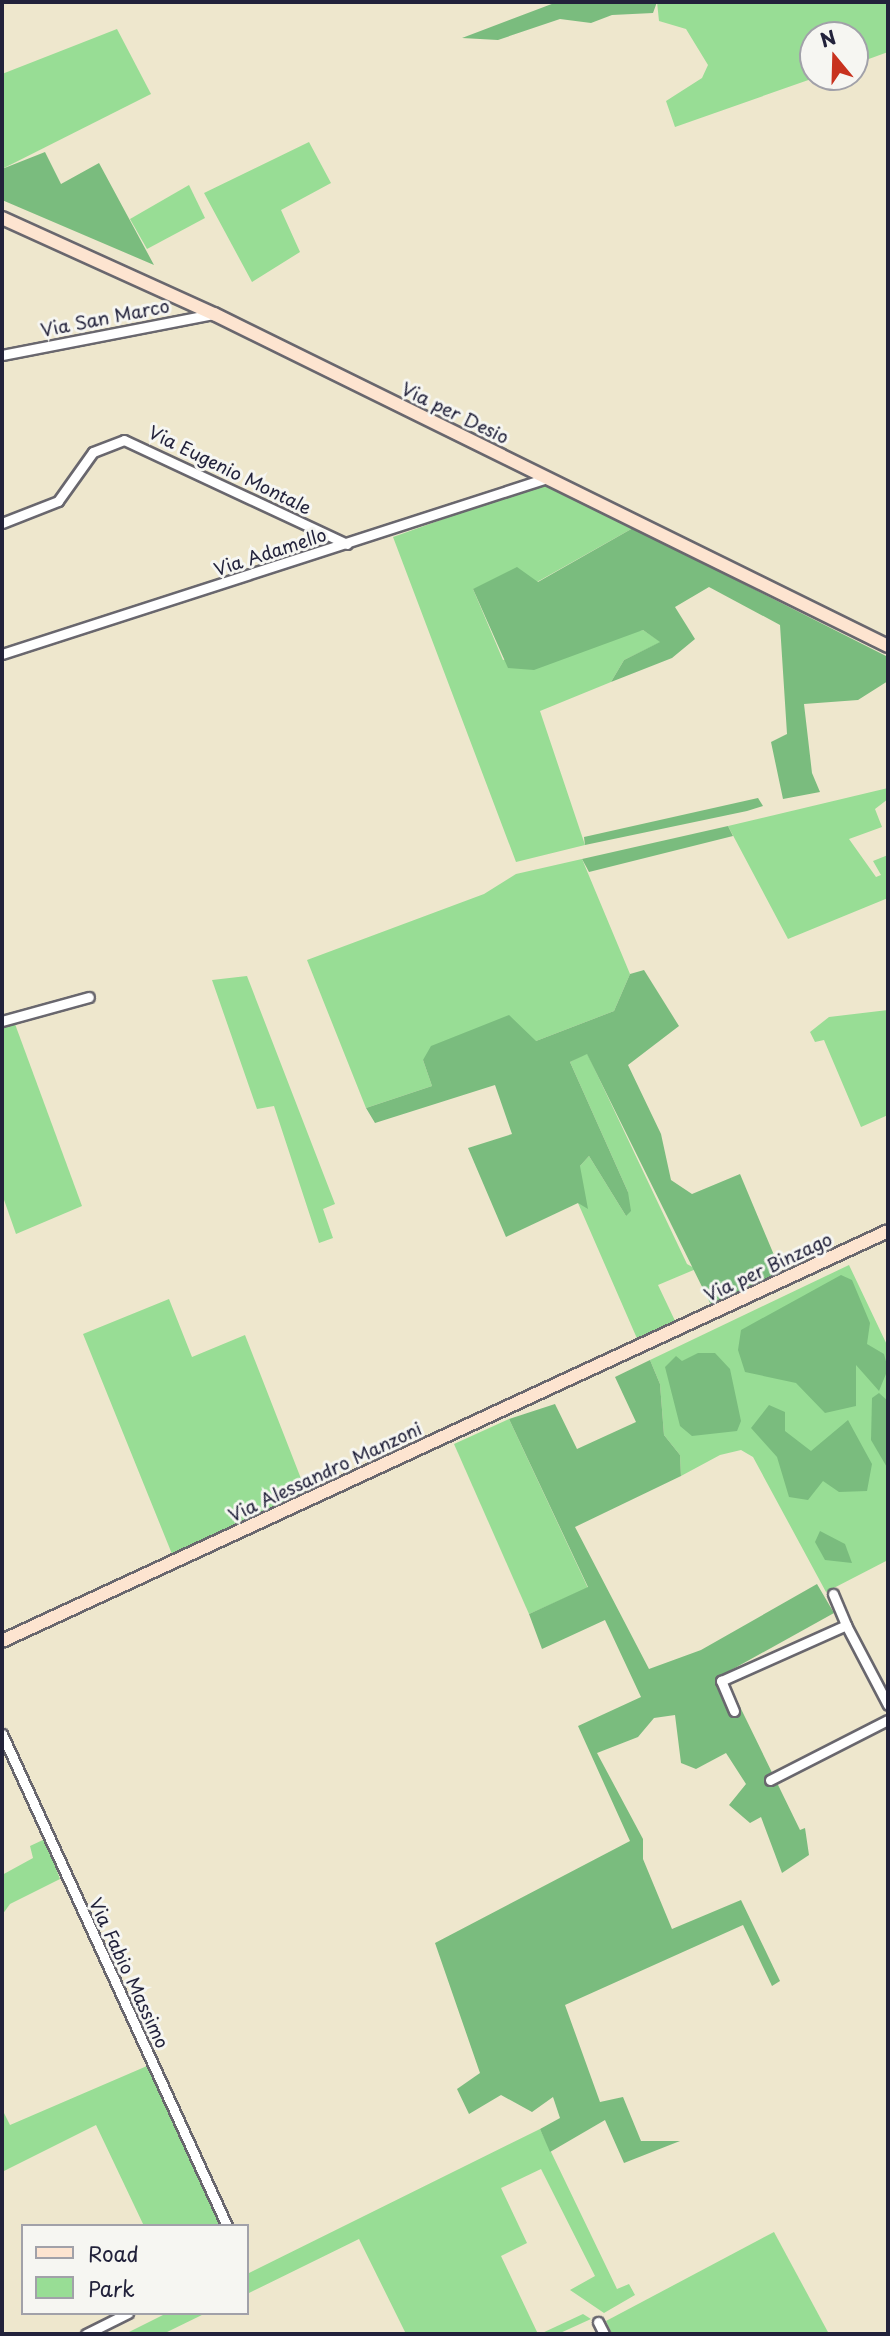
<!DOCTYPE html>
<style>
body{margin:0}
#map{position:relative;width:890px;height:2336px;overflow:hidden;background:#eee7cd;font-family:"Playpen Sans",sans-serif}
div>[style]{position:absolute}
.green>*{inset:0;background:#98dd95}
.forest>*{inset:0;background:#7abc7e}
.roads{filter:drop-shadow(2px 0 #69676e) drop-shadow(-2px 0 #69676e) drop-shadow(0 2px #69676e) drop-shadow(0 -2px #69676e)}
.street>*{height:9px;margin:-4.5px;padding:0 4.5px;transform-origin:4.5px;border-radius:4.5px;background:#fff}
.secondary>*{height:12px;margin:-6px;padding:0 6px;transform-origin:6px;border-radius:6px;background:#fde4d0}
span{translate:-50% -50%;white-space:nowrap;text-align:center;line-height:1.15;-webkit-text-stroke:6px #f6f6f2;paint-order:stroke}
.street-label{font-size:18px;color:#22223b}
.frame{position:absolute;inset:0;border:4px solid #22223b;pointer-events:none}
.legend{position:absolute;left:21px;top:2224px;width:228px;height:91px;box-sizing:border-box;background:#f6f6f2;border:2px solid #a1a1a9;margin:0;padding:9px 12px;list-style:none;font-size:21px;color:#22223b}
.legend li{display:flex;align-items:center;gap:14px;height:35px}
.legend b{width:35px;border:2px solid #a1a1a9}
.north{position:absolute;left:799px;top:21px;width:70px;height:70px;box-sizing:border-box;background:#f6f6f2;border:2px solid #a1a1a9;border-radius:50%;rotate:341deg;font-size:19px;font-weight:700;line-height:28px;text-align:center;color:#22223b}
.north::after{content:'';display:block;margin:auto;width:24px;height:32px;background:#c8321e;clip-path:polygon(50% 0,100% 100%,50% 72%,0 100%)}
</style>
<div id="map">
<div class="green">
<div style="clip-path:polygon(657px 2px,888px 2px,888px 52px,855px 64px,855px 35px,813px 35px,817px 77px,675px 127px,666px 101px,702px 78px,708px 65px,686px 29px,659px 21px)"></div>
<div style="clip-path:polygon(117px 29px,151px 94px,2px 169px,2px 74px)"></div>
<div style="clip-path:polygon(309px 142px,331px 183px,281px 210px,300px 252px,252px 282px,204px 193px)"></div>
<div style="clip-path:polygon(189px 185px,205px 218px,147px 249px,130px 219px)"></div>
<div style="clip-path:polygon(542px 484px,633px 528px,537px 582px,473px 589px,503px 660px,643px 630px,661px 642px,624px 660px,611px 682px,540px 711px,585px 845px,516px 862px,393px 537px)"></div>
<div style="clip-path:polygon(888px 788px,888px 799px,875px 809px,882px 827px,849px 839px,876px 877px,881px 875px,873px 861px,888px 855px,888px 898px,788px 939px,728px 826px)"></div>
<div style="clip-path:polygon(582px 859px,630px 974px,614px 1011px,536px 1041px,423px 1060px,432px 1086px,366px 1108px,307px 960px,484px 894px,516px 874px)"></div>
<div style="clip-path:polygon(247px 976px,335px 1204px,323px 1209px,333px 1238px,319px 1243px,274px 1106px,257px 1109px,212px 980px)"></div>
<div style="clip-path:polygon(888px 1010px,888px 1115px,861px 1127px,824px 1040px,815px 1042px,810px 1032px,829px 1017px)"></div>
<div style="clip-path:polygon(15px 1024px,82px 1206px,16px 1234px,2px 1194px,2px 1028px)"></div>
<div style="clip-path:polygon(587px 1053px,687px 1264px,696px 1269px,658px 1285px,677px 1325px,639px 1343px,578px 1203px,580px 1166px,589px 1156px,626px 1216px,628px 1192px,570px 1062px)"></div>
<div style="clip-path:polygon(849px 1265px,888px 1347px,888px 1560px,826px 1592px,753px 1457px,741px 1450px,720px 1455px,681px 1476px,680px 1455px,664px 1435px,660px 1384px,650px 1360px)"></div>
<div style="clip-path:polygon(169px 1299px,192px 1357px,245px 1335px,307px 1494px,172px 1554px,83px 1334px)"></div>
<div style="clip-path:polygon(509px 1419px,588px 1588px,529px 1614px,454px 1444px)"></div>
<div style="clip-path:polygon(45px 1839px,60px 1879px,10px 1904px,2px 1915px,2px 1875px,33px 1858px,30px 1846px)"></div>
<div style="clip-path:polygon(147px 2066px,220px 2226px,144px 2226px,96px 2125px,2px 2172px,2px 2109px,10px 2125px)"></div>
<div style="clip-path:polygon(540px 2129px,617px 2289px,629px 2284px,635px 2295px,604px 2313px,570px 2290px,595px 2276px,541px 2169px,501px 2188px,527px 2243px,501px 2256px,538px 2334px,406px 2334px,359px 2239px,247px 2294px,247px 2274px)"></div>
<div style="clip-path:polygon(774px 2232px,829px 2334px,612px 2334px,606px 2321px)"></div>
<div style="clip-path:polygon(167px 2313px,206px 2313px,163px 2334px,125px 2334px)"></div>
<div style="clip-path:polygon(583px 2314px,591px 2319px,558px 2334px,540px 2334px)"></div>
</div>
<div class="forest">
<div style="clip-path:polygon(557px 2px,657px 2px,653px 13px,612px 15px,591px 23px,560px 19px,498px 40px,462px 38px)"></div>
<div style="clip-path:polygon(45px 152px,61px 184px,99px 163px,154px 265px,2px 200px,2px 169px)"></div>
<div style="clip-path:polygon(633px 528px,888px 657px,888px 681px,858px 700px,804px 704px,812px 773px,820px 792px,783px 799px,771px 742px,787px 734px,780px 625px,709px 587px,675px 607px,695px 639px,672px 658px,611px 682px,624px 660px,660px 642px,643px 630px,534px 670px,508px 668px,473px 589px,517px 567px,538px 582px)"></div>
<div style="clip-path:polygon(758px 798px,763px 806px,747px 811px,585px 845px,584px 837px)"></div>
<div style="clip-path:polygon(728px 826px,733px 836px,589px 872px,582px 859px)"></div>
<div style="clip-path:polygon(644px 970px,679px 1026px,628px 1065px,661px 1134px,671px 1180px,692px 1194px,740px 1174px,782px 1274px,713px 1309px,587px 1054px,570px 1062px,628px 1192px,631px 1211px,626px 1216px,589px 1156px,580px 1166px,588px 1209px,578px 1203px,506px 1237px,468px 1148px,512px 1134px,495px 1085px,375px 1123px,366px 1108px,432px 1086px,423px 1060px,431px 1046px,509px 1015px,536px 1041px,614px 1011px,630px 974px)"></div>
<div style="clip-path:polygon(841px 1275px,852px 1280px,870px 1323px,867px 1344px,884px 1354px,888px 1369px,879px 1391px,856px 1365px,856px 1406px,825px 1413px,796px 1383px,745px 1372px,738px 1350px,741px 1330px)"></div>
<div style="clip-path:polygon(698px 1353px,715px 1353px,730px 1369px,741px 1421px,737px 1431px,692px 1436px,680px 1426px,665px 1367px,676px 1356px,682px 1361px)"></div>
<div style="clip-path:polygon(650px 1360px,660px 1384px,664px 1435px,680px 1455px,681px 1476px,575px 1527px,649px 1669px,701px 1650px,817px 1584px,834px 1613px,724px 1674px,800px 1830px,805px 1828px,809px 1855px,782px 1873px,761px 1817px,750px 1823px,729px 1805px,746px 1784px,726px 1753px,696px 1769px,681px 1763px,675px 1715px,654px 1718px,638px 1737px,597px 1753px,643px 1839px,643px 1859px,672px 1929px,741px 1900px,780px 1981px,772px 1986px,743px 1925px,565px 2005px,600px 2102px,623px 2097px,641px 2141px,680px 2141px,624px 2163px,605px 2120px,550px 2152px,540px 2129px,560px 2118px,553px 2097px,532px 2112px,501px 2095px,469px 2114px,457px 2089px,480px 2073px,435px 1943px,630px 1841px,578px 1726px,641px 1697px,605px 1620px,542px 1649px,529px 1614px,588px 1587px,509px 1419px,555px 1404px,577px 1449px,636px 1422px,615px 1377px)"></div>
<div style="clip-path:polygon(879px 1393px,888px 1401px,888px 1469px,871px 1440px,872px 1398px)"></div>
<div style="clip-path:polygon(769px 1405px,785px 1412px,785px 1431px,811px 1451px,848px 1420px,872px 1464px,867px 1491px,839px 1492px,823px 1481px,808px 1500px,789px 1497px,777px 1457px,751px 1428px)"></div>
<div style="clip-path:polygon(820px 1531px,845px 1544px,852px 1563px,825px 1560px,815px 1542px)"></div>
</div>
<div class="roads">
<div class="street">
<div style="left:2px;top:355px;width:215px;rotate:-11deg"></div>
<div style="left:2px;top:523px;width:60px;rotate:-21.4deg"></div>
<div style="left:58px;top:501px;width:60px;rotate:-54.5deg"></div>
<div style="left:93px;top:452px;width:33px;rotate:-21deg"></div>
<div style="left:124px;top:440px;width:246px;rotate:25deg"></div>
<div style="left:2px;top:654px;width:573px;rotate:-17.9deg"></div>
<div style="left:2px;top:1021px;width:90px;rotate:-15.4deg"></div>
<div style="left:833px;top:1594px;width:34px;rotate:67deg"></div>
<div style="left:734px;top:1711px;width:33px;rotate:-113deg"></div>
<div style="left:721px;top:1681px;width:137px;rotate:-24.1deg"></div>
<div style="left:846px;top:1625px;width:90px;rotate:62.3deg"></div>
<div style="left:2px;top:1734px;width:541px;rotate:65.42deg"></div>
<div style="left:770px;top:1780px;width:132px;rotate:-27deg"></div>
<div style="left:598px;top:2322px;width:13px;rotate:63deg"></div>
<div style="left:86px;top:2334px;width:47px;rotate:-26.6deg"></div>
</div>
<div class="secondary">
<div style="left:2px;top:218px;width:233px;rotate:24.4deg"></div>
<div style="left:214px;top:314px;width:751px;rotate:26.22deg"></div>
<div style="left:2px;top:1641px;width:976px;rotate:-24.83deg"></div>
</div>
</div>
<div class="street-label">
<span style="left:105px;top:318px;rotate:-11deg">Via San Marco</span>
<span style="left:455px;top:413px;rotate:26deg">Via per Desio</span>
<span style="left:230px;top:470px;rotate:26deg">Via Eugenio Montale</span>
<span style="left:270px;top:552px;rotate:-18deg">Via Adamello</span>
<span style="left:768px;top:1267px;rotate:-25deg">Via per Binzago</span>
<span style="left:325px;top:1472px;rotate:-25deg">Via Alessandro Manzoni</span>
<span style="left:129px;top:1973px;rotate:65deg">Via Fabio Massimo</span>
</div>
<div class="frame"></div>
<ul class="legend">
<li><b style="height:9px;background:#fde4d0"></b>Road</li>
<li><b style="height:19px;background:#98dd95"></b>Park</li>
</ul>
<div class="north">N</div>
</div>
